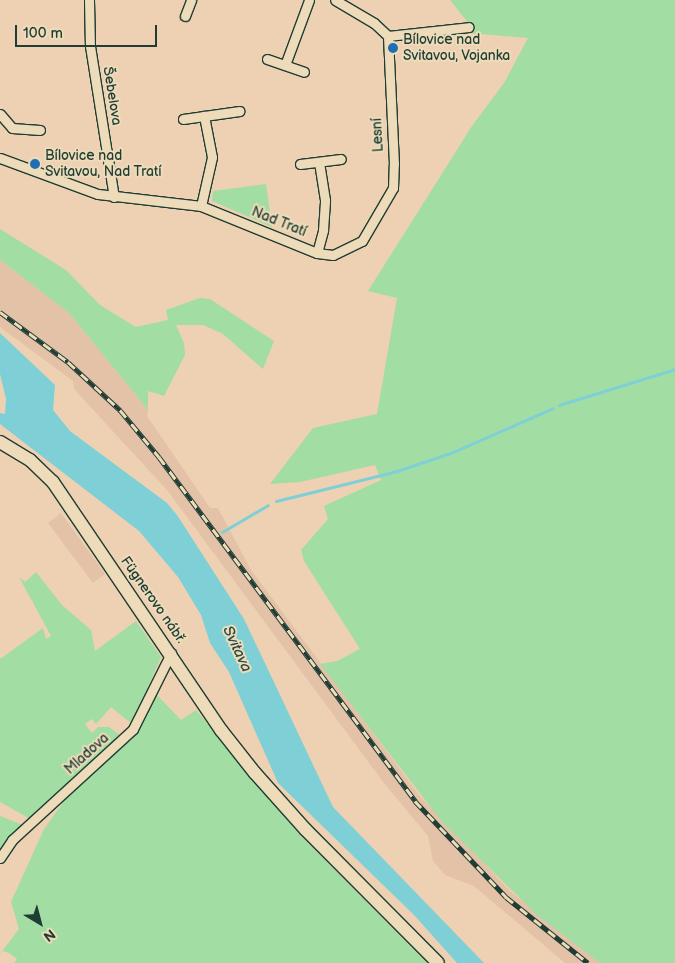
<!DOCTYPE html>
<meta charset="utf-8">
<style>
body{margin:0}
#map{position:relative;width:675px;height:963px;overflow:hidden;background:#eed1b2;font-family:"Balsamiq Sans",sans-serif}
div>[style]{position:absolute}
.built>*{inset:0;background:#e3c2a7}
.green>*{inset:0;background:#a2dda3}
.water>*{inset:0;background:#7ed0d6}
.stream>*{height:3px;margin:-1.5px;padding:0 1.5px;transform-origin:1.5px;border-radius:1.5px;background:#7ed0d6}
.roads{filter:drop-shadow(1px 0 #1f3d34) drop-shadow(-1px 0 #1f3d34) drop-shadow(0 1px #1f3d34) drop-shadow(0 -1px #1f3d34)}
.street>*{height:9px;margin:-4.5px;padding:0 4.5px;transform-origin:4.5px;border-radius:4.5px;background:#eddbb9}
.secondary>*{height:12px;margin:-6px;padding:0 6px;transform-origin:6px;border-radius:6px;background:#eddbb9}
.rail>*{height:5px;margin-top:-2.5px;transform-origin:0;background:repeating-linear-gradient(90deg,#eddbb9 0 9px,#1f3d34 0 18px);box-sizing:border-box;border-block:1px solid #1f3d34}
.dots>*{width:14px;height:14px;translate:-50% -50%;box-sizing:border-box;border:2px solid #eddbb9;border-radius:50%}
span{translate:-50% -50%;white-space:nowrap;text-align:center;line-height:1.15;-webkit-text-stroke:4px #eddbb9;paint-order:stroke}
.poi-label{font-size:14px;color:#1f3d34}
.left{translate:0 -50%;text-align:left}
.street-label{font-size:14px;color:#1f3d34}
.water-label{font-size:15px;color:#284c44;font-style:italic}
.north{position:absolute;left:15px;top:898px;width:50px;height:50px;-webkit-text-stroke:4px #eddbb9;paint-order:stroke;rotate:143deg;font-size:14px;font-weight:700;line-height:20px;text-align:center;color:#1f3d34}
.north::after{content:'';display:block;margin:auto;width:18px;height:22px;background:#1f3d34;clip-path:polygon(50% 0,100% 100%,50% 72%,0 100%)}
.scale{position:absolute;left:15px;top:25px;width:142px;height:22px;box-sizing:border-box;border:2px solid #1f3d34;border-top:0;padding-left:6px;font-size:15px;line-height:18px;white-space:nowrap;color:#1f3d34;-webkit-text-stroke:4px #eddbb9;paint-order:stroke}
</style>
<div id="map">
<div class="built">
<div style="clip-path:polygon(0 260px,69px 313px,148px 410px,147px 416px,210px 508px,218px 508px,251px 570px,420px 796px,510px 891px,600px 963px,565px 963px,474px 886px,445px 875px,433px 861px,428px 836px,384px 783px,167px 490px,74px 389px,73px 381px,0 327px)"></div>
<div style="clip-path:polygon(61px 513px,105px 574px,93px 583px,48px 523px)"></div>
</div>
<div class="green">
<div style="clip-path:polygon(450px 0,675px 0,675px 963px,600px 963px,537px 915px,443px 823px,320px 664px,337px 661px,360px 649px,304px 561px,301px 550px,328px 519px,324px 506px,381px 480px,375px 465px,300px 482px,270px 484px,313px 428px,377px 414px,397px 298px,368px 291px,472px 126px,504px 83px,528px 38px,467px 33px,469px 24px)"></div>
<div style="clip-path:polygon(266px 184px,272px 227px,212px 201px,213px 191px)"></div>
<div style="clip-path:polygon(0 229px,66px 270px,100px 305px,136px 327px,168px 320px,166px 310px,200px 298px,210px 299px,274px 341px,263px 369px,223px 334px,203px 325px,176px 325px,184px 343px,185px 355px,164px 396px,148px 391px,148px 410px,69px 313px,0 260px)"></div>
<div style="clip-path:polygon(36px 572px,62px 605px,91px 630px,95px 651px,136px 621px,161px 657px,132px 724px,111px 707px,96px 724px,92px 719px,85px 724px,92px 733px,98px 727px,109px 727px,121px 736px,30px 819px,0 802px,0 659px,43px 628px,46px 639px,51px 636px,19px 577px,25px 582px)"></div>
<div style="clip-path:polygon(155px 693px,181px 720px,196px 710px,301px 836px,427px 963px,14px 963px,17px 959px,9px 953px,3px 951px,0 954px,19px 929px,11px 902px,44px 829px,69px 794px,138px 731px)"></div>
<div style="clip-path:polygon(0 816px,23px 825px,0 854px)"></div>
</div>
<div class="water">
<div style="clip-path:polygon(0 333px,55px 385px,53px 410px,70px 431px,167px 503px,177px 515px,244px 619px,333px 807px,484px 963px,457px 963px,414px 915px,278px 783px,229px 672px,210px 643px,201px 615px,178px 577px,139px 531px,0 424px,0 413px,5px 414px,6px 399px,0 374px)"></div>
</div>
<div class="stream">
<div style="left:559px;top:405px;width:121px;rotate:-17.2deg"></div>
<div style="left:276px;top:501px;width:125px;rotate:-13.9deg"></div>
<div style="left:397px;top:471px;width:59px;rotate:-18.7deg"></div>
<div style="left:453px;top:452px;width:109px;rotate:-23.7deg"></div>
<div style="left:222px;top:532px;width:53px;rotate:-30.4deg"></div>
</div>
<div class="roads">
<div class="street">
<div style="left:89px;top:0;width:46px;rotate:88.8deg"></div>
<div style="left:90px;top:46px;width:153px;rotate:81deg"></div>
<div style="left:185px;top:16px;width:17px;rotate:-69deg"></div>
<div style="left:388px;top:36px;width:81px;rotate:-6.3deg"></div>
<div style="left:267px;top:59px;width:39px;rotate:19deg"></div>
<div style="left:285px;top:65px;width:69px;rotate:-69.7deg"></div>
<div style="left:0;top:114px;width:18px;rotate:49deg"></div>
<div style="left:12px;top:128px;width:28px;rotate:4deg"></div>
<div style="left:183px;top:119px;width:57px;rotate:-8.1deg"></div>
<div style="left:0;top:158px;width:104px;rotate:20.2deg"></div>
<div style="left:98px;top:194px;width:104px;rotate:6.6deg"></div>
<div style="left:201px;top:206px;width:125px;rotate:22.1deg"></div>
<div style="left:317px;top:253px;width:16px;rotate:7deg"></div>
<div style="left:333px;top:255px;width:32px;rotate:-26deg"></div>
<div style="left:362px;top:241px;width:61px;rotate:-59.7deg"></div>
<div style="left:393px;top:188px;width:24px;rotate:-88deg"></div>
<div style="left:394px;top:164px;width:128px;rotate:-92.7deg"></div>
<div style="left:388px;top:36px;width:19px;rotate:-137deg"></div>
<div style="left:374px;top:23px;width:45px;rotate:-149.5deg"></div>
<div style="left:300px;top:164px;width:41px;rotate:-7deg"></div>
<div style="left:201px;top:206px;width:50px;rotate:-77.3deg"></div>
<div style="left:212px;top:157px;width:42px;rotate:-101deg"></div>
<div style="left:317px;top:253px;width:24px;rotate:-75deg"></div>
<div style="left:323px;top:230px;width:30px;rotate:-86deg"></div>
<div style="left:325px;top:200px;width:38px;rotate:-99deg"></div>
<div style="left:0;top:858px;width:22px;rotate:-56deg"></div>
<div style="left:12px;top:840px;width:164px;rotate:-42.5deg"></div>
<div style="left:133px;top:729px;width:85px;rotate:-63.4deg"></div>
</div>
<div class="secondary">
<div style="left:0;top:442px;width:35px;rotate:31deg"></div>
<div style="left:30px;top:460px;width:32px;rotate:44deg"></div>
<div style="left:53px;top:482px;width:300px;rotate:55.9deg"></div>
<div style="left:221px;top:730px;width:55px;rotate:51.7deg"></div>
<div style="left:255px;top:773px;width:76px;rotate:48.2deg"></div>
<div style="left:306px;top:830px;width:187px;rotate:45.2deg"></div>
</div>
</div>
<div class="rail">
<div style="left:0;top:312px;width:84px;rotate:36.3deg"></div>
<div style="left:68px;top:362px;width:71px;rotate:42.7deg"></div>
<div style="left:120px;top:410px;width:61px;rotate:50.3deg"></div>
<div style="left:159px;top:457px;width:429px;rotate:53.3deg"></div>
<div style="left:415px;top:801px;width:132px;rotate:46.5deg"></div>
<div style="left:506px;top:897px;width:105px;rotate:38.8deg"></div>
</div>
<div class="dots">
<div style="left:393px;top:48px;background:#1f6fb2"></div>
<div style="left:35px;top:164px;background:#1f6fb2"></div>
</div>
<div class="poi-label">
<span class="left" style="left:403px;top:48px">Bílovice nad<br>Svitavou, Vojanka</span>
<span class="left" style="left:45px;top:164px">Bílovice nad<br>Svitavou, Nad Tratí</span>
</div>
<div class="street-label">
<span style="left:112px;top:96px;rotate:81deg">Šebelova</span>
<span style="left:378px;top:135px;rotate:-93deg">Lesní</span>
<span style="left:279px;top:222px;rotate:22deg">Nad Tratí</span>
<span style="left:153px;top:600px;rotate:55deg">Fügnerovo nábř.</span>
<span style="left:87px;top:754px;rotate:-42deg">Mladova</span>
</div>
<div class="water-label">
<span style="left:237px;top:649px;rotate:65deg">Svitava</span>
</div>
<div class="north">N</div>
<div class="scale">100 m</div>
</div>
